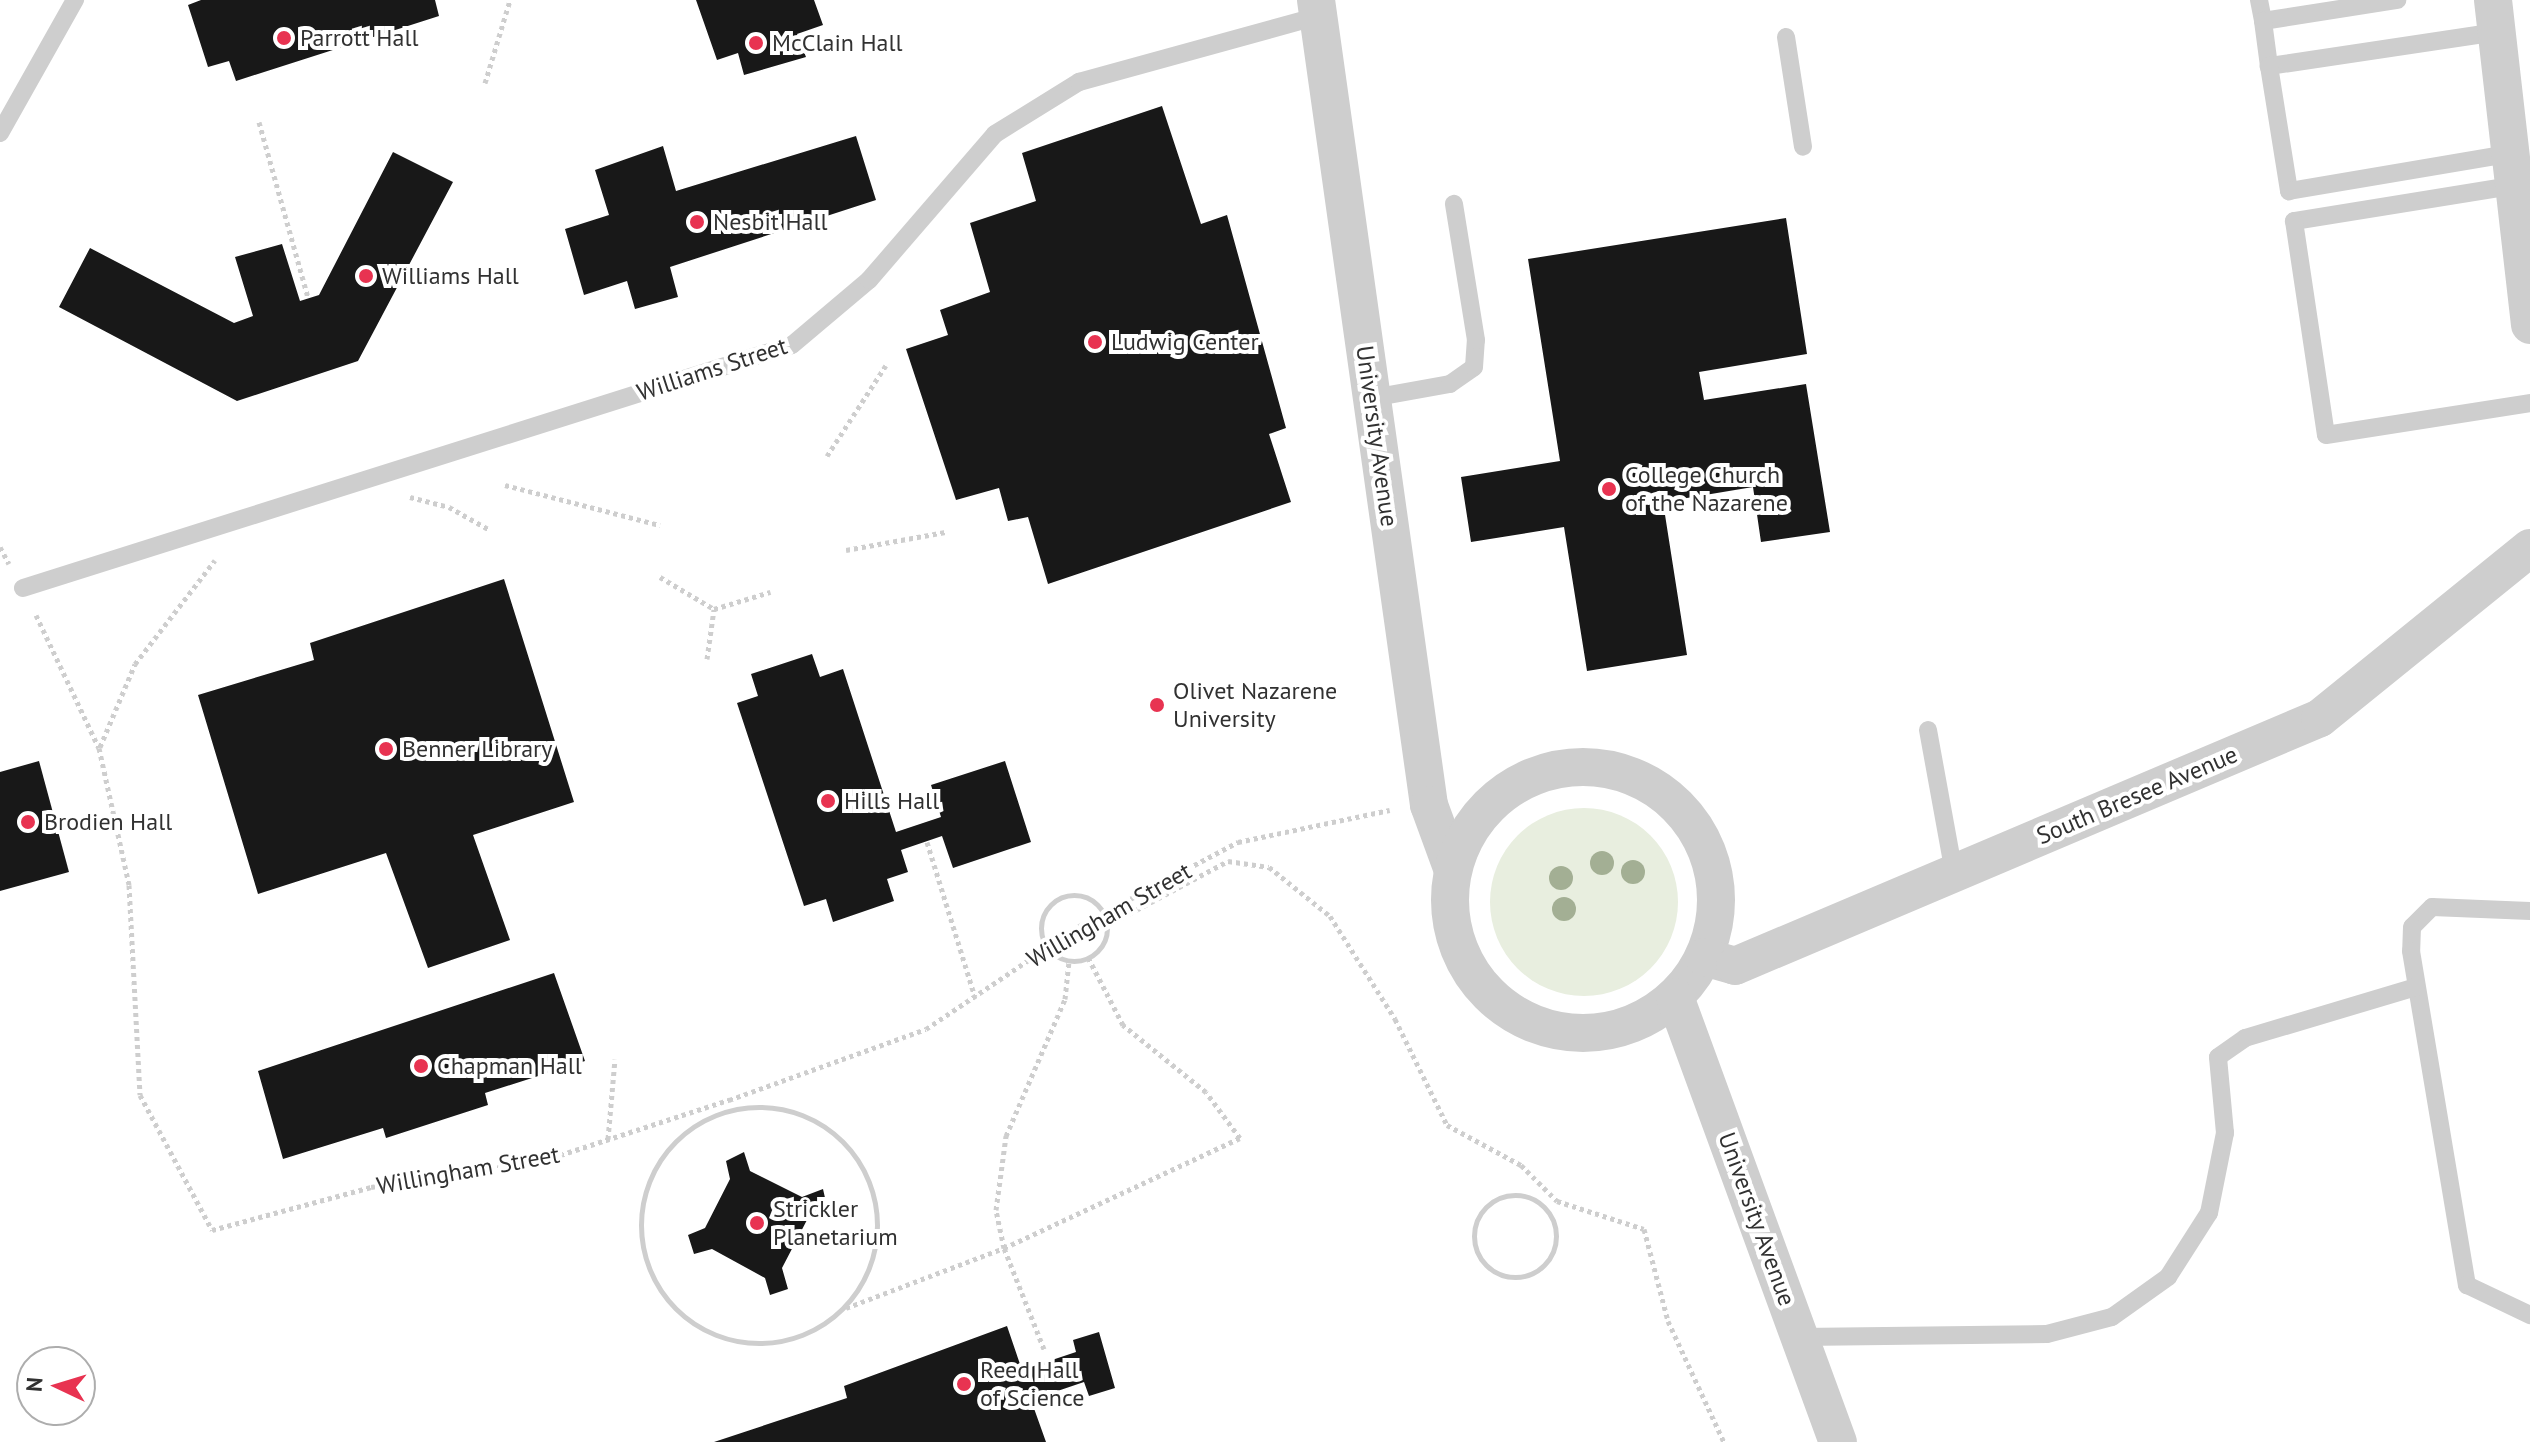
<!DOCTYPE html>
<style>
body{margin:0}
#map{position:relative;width:2530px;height:1442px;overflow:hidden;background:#fff;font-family:"PT Sans",sans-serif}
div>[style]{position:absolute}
.green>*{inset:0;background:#e8eedf}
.round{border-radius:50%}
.building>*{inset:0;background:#181818}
.path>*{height:5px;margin-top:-2.5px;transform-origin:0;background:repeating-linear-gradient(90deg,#cecece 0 4px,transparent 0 8px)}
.path>.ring{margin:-2.5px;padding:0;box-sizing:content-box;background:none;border:5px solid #cecece;border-radius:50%}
.service>*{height:18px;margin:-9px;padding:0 9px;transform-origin:9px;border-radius:9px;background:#cecece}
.minor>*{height:38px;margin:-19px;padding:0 19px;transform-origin:19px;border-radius:19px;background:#cecece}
.minor>.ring{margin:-19px;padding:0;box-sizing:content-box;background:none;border:38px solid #cecece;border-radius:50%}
.trees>*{width:24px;height:24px;margin:-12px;border-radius:50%;background:#a3af94}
.dots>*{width:22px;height:22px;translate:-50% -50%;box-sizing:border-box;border:4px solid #fff;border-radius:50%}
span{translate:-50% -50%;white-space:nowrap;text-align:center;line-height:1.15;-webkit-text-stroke:8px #fff;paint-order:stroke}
.poi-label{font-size:24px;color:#313131}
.left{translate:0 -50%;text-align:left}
.street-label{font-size:24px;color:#313131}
.north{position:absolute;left:16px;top:1346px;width:80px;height:80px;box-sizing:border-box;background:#fff;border:2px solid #adadad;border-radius:50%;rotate:274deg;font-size:22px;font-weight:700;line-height:32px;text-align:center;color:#313131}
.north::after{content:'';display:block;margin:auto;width:28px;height:36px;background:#e83351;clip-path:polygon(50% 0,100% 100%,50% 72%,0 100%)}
</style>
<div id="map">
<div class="green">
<div class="round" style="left:1490px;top:808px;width:188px;height:188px"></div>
</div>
<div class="building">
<div style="clip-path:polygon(201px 0,435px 0,439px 16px,236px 81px,229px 61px,208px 67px,188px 5px)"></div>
<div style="clip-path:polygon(696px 0,814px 0,823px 25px,797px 34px,806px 57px,744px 75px,738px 53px,717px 60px)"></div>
<div style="clip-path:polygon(1162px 106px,1201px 224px,1227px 215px,1286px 428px,1269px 434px,1291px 502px,1048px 584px,1028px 517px,1008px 521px,999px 488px,956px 500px,906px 349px,948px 335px,940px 310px,990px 292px,970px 223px,1036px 201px,1022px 153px)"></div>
<div style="clip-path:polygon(856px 136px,876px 200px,670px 267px,678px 297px,635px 309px,627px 281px,584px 295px,565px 229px,609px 215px,595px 170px,663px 146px,676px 191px)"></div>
<div style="clip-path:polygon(393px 152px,453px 182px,358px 361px,237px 401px,59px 307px,90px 248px,234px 323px,253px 316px,235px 257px,282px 244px,300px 301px,319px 295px)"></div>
<div style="clip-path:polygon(1786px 218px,1807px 354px,1699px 372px,1704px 400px,1806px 384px,1830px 532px,1761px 542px,1753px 487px,1663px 502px,1687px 655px,1587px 671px,1564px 527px,1471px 542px,1461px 477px,1560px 461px,1528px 259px)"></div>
<div style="clip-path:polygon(504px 579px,574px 802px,473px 835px,510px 940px,428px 968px,386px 853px,258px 894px,198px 695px,314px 660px,310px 643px)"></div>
<div style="clip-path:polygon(812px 654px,820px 677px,843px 669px,896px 832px,941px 817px,931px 785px,1005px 761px,1031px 842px,953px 868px,942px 836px,901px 850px,908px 872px,887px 879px,894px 901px,833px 922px,826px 899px,804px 906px,737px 703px,758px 696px,751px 674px)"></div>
<div style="clip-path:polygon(39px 761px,69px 872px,0 891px,0 772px)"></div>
<div style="clip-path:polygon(554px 973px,585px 1061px,485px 1093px,488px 1105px,386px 1138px,383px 1128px,283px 1159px,258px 1071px)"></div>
<div style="clip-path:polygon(744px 1152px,750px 1171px,802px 1197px,823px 1189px,828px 1211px,808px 1218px,782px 1268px,788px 1289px,770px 1295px,765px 1278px,712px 1249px,694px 1254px,688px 1235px,705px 1228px,730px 1179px,726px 1161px)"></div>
<div style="clip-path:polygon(1007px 1326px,1022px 1370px,1076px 1352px,1073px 1340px,1099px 1332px,1115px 1388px,1089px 1396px,1084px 1382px,1031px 1400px,1046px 1442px,714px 1442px,847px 1398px,844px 1386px)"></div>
</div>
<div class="path">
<div style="left:485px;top:83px;width:87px;rotate:-73.2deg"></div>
<div style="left:259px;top:122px;width:183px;rotate:74.4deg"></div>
<div style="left:827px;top:456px;width:108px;rotate:-57deg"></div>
<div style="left:505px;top:485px;width:160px;rotate:14.5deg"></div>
<div style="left:410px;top:497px;width:40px;rotate:14.4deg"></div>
<div style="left:449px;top:507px;width:47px;rotate:29.3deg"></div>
<div style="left:0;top:547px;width:19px;rotate:62deg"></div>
<div style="left:846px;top:550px;width:101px;rotate:-10.3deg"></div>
<div style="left:660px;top:577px;width:63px;rotate:30.7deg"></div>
<div style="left:714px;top:609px;width:59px;rotate:-16.9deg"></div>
<div style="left:36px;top:615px;width:147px;rotate:64.7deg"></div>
<div style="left:99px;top:748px;width:140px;rotate:77.6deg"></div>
<div style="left:129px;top:885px;width:210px;rotate:87deg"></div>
<div style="left:140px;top:1095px;width:153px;rotate:61.9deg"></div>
<div style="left:212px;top:1230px;width:165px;rotate:-15.1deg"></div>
<div style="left:371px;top:1187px;width:176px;rotate:-8.8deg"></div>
<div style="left:545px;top:1160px;width:194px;rotate:-18.1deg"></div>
<div style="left:729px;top:1100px;width:209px;rotate:-19.8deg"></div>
<div style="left:926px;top:1029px;width:187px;rotate:-33.9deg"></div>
<div style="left:1081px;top:925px;width:178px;rotate:-27.9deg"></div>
<div style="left:1238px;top:842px;width:155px;rotate:-11.9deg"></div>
<div style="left:707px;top:659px;width:50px;rotate:-82deg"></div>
<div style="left:100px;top:747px;width:90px;rotate:-67.1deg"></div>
<div style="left:135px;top:664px;width:131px;rotate:-52.4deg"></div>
<div style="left:927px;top:842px;width:162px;rotate:72.8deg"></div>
<div class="ring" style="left:1041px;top:895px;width:61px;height:61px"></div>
<div style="left:1108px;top:925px;width:136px;rotate:-28.1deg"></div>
<div style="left:1228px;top:861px;width:41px;rotate:8.3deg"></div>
<div style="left:1269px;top:867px;width:78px;rotate:38.8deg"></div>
<div style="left:1330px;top:916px;width:122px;rotate:57.7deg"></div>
<div style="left:1395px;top:1019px;width:118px;rotate:63.9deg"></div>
<div style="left:1447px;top:1125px;width:84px;rotate:28.4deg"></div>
<div style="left:1521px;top:1165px;width:51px;rotate:45deg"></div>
<div style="left:1557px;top:1201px;width:91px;rotate:17.8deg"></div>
<div style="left:1644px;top:1229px;width:95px;rotate:75.4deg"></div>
<div style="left:1668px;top:1321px;width:133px;rotate:65.2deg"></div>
<div class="ring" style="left:641px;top:1107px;width:231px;height:231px"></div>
<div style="left:608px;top:1139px;width:80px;rotate:-85deg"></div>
<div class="ring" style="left:1474px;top:1195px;width:77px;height:77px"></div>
<div style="left:846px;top:1308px;width:169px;rotate:-20.8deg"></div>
<div style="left:1004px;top:1248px;width:260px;rotate:-25deg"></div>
<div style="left:1240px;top:1138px;width:57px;rotate:-126.5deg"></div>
<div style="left:1206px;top:1092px;width:107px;rotate:-141.1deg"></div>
<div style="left:1123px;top:1025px;width:74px;rotate:-117.3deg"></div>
<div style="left:1044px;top:1349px;width:109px;rotate:-111.6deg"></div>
<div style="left:1004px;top:1248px;width:39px;rotate:-102deg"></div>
<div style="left:996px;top:1210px;width:75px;rotate:-82.3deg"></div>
<div style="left:1006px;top:1136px;width:149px;rotate:-66.7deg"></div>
<div style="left:1065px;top:999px;width:38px;rotate:-84deg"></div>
</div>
<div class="service">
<div style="left:2259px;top:0;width:21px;rotate:79deg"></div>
<div style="left:2263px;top:21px;width:136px;rotate:-8.9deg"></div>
<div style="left:2263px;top:21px;width:45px;rotate:82.4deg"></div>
<div style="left:2497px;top:32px;width:231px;rotate:171.5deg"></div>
<div style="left:2269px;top:66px;width:127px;rotate:80.9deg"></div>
<div style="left:2289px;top:191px;width:221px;rotate:-9.6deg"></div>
<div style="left:1786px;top:37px;width:111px;rotate:81.2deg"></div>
<div style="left:0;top:133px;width:153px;rotate:-60.6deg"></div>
<div style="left:2511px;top:186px;width:220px;rotate:170.8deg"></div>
<div style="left:2294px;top:221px;width:216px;rotate:81.5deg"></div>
<div style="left:2326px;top:435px;width:206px;rotate:-8.9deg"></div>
<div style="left:1372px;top:398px;width:79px;rotate:-10.2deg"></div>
<div style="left:1450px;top:384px;width:29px;rotate:-35deg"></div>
<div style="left:1474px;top:367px;width:27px;rotate:-86deg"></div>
<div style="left:1476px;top:340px;width:138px;rotate:-99.2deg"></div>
<div style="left:23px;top:588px;width:806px;rotate:-17.54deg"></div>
<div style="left:792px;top:345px;width:101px;rotate:-40.2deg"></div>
<div style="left:869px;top:280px;width:193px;rotate:-49.2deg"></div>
<div style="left:995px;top:134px;width:99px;rotate:-31.8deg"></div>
<div style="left:1079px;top:82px;width:248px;rotate:-15.4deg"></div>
<div style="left:1928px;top:730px;width:145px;rotate:79.7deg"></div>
<div style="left:2530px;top:911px;width:98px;rotate:-177.7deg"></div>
<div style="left:2432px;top:907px;width:28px;rotate:135deg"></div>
<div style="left:2412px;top:927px;width:24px;rotate:92deg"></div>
<div style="left:2411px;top:951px;width:339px;rotate:80.5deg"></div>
<div style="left:2467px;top:1285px;width:70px;rotate:25.5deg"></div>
<div style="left:1800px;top:1337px;width:247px;rotate:-0.7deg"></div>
<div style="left:2047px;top:1334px;width:67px;rotate:-14.7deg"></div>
<div style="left:2112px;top:1317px;width:69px;rotate:-35.5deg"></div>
<div style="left:2168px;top:1277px;width:76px;rotate:-57.4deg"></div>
<div style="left:2209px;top:1213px;width:82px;rotate:-78.7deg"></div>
<div style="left:2225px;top:1133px;width:76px;rotate:-95.3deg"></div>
<div style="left:2218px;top:1057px;width:33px;rotate:-35deg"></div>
<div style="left:2245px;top:1038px;width:178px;rotate:-16.6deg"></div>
</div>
<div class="minor">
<div style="left:1316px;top:0;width:813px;rotate:82.01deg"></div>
<div style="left:1429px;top:805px;width:67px;rotate:69.9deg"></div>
<div style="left:2493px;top:0;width:327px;rotate:83.5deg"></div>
<div class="ring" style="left:1450px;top:767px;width:228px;height:228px"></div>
<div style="left:1704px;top:957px;width:32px;rotate:16deg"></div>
<div style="left:1735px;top:966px;width:635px;rotate:-22.97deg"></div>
<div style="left:2320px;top:718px;width:270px;rotate:-39deg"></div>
<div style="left:1675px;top:997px;width:474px;rotate:69.9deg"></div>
</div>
<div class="trees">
<div style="left:1602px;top:863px"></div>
<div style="left:1633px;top:872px"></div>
<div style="left:1561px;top:878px"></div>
<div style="left:1564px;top:909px"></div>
</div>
<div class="dots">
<div style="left:284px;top:38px;background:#e83351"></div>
<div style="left:756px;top:43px;background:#e83351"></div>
<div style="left:697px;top:222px;background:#e83351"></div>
<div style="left:366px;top:276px;background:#e83351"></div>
<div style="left:1095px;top:342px;background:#e83351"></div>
<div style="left:1609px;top:489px;background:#e83351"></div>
<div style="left:1157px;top:705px;background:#e83351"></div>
<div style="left:386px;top:749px;background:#e83351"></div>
<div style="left:828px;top:801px;background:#e83351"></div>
<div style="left:28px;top:822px;background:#e83351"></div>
<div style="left:421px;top:1066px;background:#e83351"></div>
<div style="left:757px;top:1223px;background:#e83351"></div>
<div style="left:964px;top:1384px;background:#e83351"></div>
</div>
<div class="poi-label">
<span class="left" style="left:300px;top:38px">Parrott Hall</span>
<span class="left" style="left:772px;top:43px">McClain Hall</span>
<span class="left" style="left:713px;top:222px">Nesbit Hall</span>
<span class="left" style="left:382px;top:276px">Williams Hall</span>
<span class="left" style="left:1111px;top:342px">Ludwig Center</span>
<span class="left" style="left:1625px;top:489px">College Church<br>of the Nazarene</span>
<span class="left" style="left:1173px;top:705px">Olivet Nazarene<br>University</span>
<span class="left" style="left:402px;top:749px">Benner Library</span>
<span class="left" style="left:844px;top:801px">Hills Hall</span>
<span class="left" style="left:44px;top:822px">Brodien Hall</span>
<span class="left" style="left:437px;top:1066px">Chapman Hall</span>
<span class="left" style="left:773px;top:1223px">Strickler<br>Planetarium</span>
<span class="left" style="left:980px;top:1384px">Reed Hall<br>of Science</span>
</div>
<div class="street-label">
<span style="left:712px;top:369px;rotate:-18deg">Williams Street</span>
<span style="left:1377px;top:436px;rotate:82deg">University Avenue</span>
<span style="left:2137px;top:795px;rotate:-23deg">South Bresee Avenue</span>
<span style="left:1109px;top:915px;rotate:-30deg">Willingham Street</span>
<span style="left:468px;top:1170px;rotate:-10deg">Willingham Street</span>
<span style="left:1757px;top:1219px;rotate:70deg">University Avenue</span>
</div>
<div class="north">N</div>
</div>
